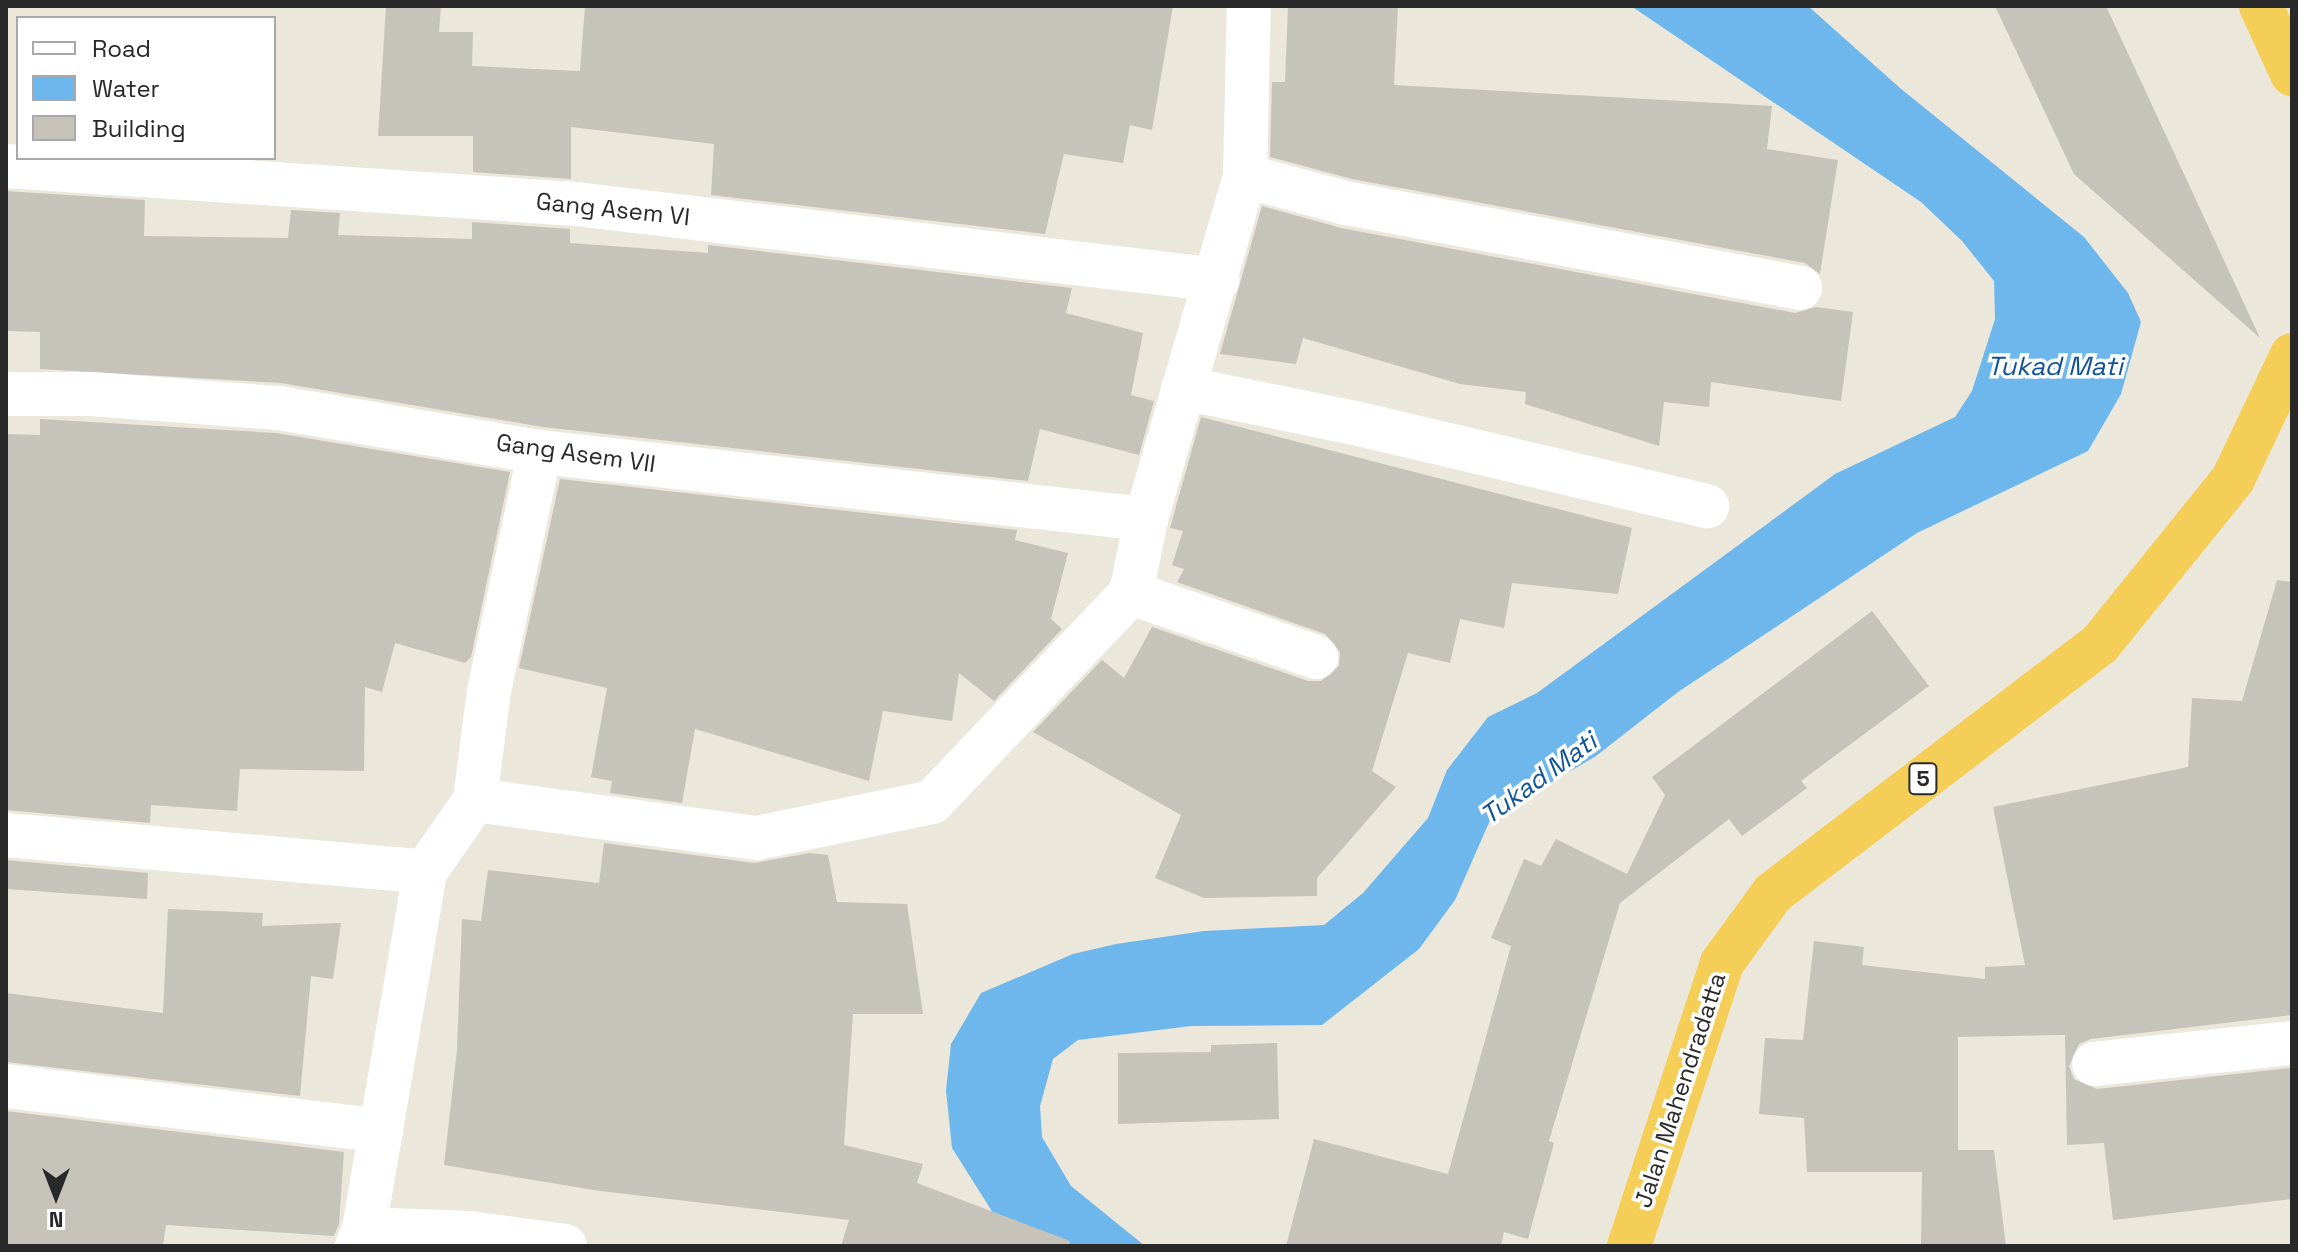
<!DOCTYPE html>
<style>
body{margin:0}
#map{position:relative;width:2298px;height:1252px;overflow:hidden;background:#ebe7db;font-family:"Space Grotesk",sans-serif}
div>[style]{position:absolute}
.water>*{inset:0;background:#6eb7ed}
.building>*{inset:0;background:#c6c3ba}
.minor>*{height:44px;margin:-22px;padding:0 22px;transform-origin:22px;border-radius:22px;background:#fff}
.trunk>*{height:44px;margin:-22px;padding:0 22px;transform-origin:22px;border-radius:22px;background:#f5ce58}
span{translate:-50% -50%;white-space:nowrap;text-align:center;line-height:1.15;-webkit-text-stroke:7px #fff;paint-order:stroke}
.shield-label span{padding:2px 6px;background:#fff;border:2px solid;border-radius:6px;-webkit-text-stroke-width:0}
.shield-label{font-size:22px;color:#292929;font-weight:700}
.street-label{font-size:24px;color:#292929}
.water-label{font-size:26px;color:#0f5297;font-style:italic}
.frame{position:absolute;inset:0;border:8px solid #292929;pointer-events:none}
.legend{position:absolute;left:16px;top:16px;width:260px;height:144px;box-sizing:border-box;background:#fff;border:2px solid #a9a9a9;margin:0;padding:10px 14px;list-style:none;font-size:24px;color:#292929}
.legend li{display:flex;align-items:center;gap:16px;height:40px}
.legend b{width:40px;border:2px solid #a9a9a9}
.north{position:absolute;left:16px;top:1156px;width:80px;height:80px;-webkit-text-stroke:6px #fff;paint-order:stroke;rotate:180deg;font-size:22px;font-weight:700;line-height:32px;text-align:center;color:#292929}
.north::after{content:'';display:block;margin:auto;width:28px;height:36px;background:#292929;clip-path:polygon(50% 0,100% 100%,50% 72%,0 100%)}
</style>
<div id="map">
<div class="water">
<div style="clip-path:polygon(1631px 6px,1808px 6px,1900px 88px,2084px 237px,2128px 293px,2141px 322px,2121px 394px,2088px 451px,1917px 533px,1678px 692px,1596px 756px,1491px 818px,1455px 900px,1419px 949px,1322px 1025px,1191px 1026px,1078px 1040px,1053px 1059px,1040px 1106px,1042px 1137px,1071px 1186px,1145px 1246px,1030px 1246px,995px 1216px,952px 1148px,946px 1090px,951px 1044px,981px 993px,1073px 954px,1116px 944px,1204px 931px,1324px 925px,1363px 893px,1428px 818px,1447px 770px,1488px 717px,1537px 693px,1835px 474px,1955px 417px,1972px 391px,1995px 319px,1994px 281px,1962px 241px,1921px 202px)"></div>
</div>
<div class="building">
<div style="clip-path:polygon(386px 6px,441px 6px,439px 32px,473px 32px,472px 66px,580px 71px,585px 6px,1173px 6px,1152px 130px,1130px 125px,1123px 163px,1064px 154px,1045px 234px,711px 195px,714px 144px,571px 127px,571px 179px,473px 172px,473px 136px,378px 136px)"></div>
<div style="clip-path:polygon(1288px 6px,1398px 6px,1394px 85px,1772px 106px,1767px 149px,1838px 160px,1820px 274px,1805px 263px,1352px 179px,1270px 157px,1272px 82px,1285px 82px)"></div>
<div style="clip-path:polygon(1995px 6px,2106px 6px,2260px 338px,2074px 174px)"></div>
<div style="clip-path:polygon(6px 191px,145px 200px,144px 236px,288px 238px,291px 210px,340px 213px,338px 235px,472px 239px,472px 222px,570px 229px,570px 243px,708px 253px,708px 245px,1072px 288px,1066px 313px,1143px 333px,1131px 395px,1154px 401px,1139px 455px,1040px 429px,1028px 481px,543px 427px,281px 383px,40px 369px,40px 332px,6px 331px)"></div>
<div style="clip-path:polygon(1262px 206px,1341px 228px,1795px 313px,1816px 307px,1853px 312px,1841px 401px,1711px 382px,1709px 407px,1664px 402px,1659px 446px,1525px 404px,1526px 392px,1460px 384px,1303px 338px,1296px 364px,1220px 354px)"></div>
<div style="clip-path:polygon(1201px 417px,1632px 528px,1618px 594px,1512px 583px,1504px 628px,1460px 619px,1450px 663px,1408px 653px,1372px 771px,1396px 787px,1317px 878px,1317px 896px,1204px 898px,1155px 878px,1181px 815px,1033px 732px,1102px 660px,1124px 678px,1152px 627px,1308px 681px,1321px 681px,1339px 666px,1340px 652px,1325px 634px,1177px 582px,1184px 569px,1172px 565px,1183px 531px,1170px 528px)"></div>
<div style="clip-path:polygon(40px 419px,276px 433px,510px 472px,471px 657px,465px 663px,395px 643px,382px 692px,365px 687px,364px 771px,240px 769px,237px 811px,151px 805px,150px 823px,6px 810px,6px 434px,40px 435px)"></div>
<div style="clip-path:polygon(560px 479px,1017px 530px,1015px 540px,1068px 553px,1051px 619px,1062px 629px,994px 701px,959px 673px,952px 721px,883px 711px,869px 781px,695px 729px,682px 803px,610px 793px,612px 781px,591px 777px,607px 688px,519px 668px)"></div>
<div style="clip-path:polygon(2277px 580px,2292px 582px,2292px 1015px,2091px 1039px,2079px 1044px,2069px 1066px,2074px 1079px,2097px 1089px,2291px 1068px,2292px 1199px,2113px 1220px,2104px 1143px,2067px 1145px,2065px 1035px,1958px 1037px,1958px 1150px,1994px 1150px,2006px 1246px,1921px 1246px,1922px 1172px,1807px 1172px,1804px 1118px,1759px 1114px,1765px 1038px,1803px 1040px,1814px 941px,1864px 947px,1862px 965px,1985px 979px,1985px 967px,2025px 965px,1993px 807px,2188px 767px,2192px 698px,2242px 701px)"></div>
<div style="clip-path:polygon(1872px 611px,1929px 686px,1801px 781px,1807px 788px,1742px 836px,1729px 819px,1620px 903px,1549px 1141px,1554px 1143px,1528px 1239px,1504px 1232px,1501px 1246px,1286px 1246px,1314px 1139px,1448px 1174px,1511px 946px,1491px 938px,1524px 859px,1541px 866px,1556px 839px,1627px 874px,1665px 795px,1652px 777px)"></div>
<div style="clip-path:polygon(604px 843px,754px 863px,810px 853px,828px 855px,837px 902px,907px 904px,923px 1014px,853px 1014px,844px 1145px,923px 1164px,917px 1183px,1070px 1241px,1069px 1246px,841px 1246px,849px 1220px,600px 1191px,444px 1165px,457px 1050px,462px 919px,481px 921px,488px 870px,599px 883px)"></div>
<div style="clip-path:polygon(6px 860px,148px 873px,147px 899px,6px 889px)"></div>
<div style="clip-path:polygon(168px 909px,263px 913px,262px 926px,341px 923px,333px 979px,311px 976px,300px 1096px,6px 1062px,6px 993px,163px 1013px)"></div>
<div style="clip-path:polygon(1277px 1043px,1279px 1119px,1118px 1124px,1118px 1053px,1211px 1052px,1211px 1045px)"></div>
<div style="clip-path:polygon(6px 1111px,344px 1152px,339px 1224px,334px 1236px,166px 1225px,163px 1246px,6px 1246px)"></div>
</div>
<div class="minor">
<div style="left:6px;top:166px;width:571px;rotate:3.81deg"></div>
<div style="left:576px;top:204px;width:646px;rotate:6.75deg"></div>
<div style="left:1245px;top:176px;width:105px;rotate:15deg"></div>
<div style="left:1346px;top:203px;width:462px;rotate:10.6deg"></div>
<div style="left:1183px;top:388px;width:176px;rotate:11.5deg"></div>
<div style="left:1355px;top:423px;width:362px;rotate:13.3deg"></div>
<div style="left:6px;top:394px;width:85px"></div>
<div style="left:91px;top:394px;width:189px;rotate:4.3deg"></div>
<div style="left:279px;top:408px;width:265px;rotate:9.6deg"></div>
<div style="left:540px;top:452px;width:610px;rotate:6.31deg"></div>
<div style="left:1131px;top:593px;width:196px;rotate:19.1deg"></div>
<div style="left:475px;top:800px;width:285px;rotate:7.7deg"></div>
<div style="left:757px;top:838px;width:179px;rotate:-11.6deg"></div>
<div style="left:932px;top:802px;width:289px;rotate:-46.4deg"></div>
<div style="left:1131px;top:593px;width:76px;rotate:-78.5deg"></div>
<div style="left:1146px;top:519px;width:357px;rotate:-73.9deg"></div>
<div style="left:1245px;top:176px;width:170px;rotate:-88.7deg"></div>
<div style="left:6px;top:835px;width:421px;rotate:5deg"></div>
<div style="left:2094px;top:1064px;width:199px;rotate:-6.1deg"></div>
<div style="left:6px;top:1086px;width:378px;rotate:6.8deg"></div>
<div style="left:364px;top:1229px;width:106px;rotate:2.2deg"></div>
<div style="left:470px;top:1233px;width:96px;rotate:7.8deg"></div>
<div style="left:357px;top:1246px;width:18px;rotate:-68deg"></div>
<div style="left:364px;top:1229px;width:362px;rotate:-80.3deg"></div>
<div style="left:425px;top:872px;width:88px;rotate:-55.2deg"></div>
<div style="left:475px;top:800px;width:110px;rotate:-82.7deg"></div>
<div style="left:489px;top:691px;width:244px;rotate:-78deg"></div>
</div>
<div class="trunk">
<div style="left:2261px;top:6px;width:75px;rotate:65.5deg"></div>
<div style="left:1629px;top:1246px;width:298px;rotate:-71.8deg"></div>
<div style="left:1722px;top:963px;width:87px;rotate:-53.9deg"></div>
<div style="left:1773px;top:893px;width:411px;rotate:-37.3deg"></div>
<div style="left:2100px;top:644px;width:212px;rotate:-51.1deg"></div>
<div style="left:2233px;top:479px;width:137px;rotate:-64.6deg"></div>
</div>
<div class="shield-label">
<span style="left:1923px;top:779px">5</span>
</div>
<div class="street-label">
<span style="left:613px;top:209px;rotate:6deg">Gang Asem VI</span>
<span style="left:576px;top:453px;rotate:8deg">Gang Asem VII</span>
<span style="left:1680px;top:1090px;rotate:-72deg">Jalan Mahendradatta</span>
</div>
<div class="water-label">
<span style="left:2055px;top:367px">Tukad Mati</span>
<span style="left:1539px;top:779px;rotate:-36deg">Tukad Mati</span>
</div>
<div class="frame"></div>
<ul class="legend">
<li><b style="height:10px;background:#fff"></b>Road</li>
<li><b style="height:22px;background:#6eb7ed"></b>Water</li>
<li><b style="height:22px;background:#c6c3ba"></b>Building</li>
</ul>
<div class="north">N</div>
</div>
